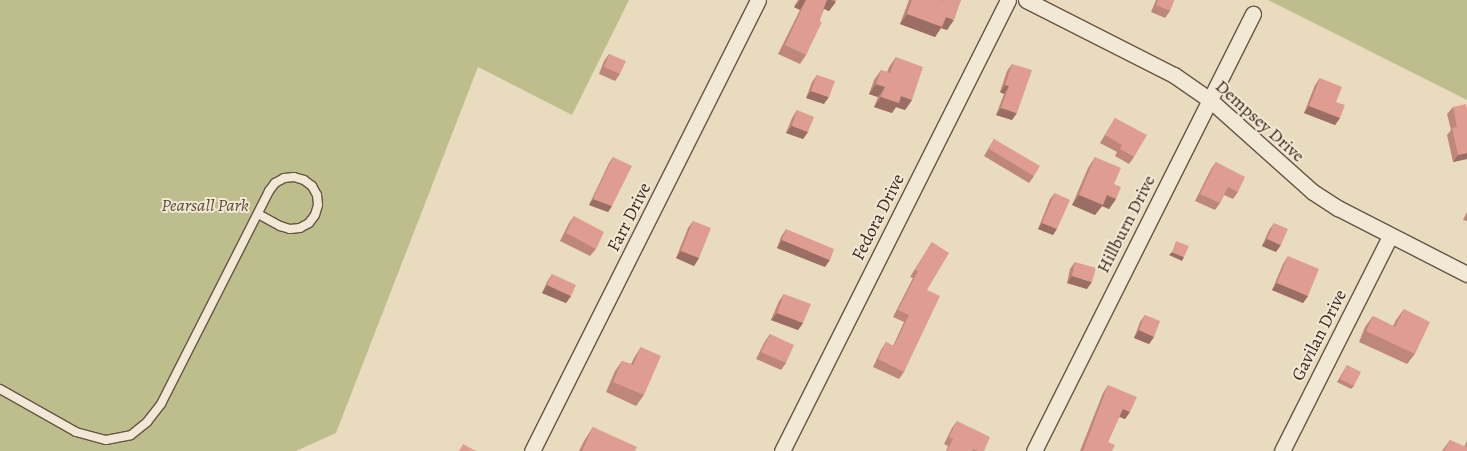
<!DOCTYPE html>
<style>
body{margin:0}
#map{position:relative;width:1467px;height:451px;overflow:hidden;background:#e9dcbe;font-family:Alegreya,serif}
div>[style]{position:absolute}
.green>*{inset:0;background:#bebe8c}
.roads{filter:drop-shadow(1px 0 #685444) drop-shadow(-1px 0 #685444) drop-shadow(0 1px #685444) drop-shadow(0 -1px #685444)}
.lane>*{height:8px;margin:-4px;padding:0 4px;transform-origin:4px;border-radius:4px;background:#f1e8d5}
.street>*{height:15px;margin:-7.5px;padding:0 7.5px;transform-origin:7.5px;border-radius:7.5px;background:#f1e8d5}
.wall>*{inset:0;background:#bf877c}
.shaded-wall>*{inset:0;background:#9b6e65}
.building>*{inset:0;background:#de9d90}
span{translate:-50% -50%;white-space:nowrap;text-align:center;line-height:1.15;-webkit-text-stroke:4px #f1e8d5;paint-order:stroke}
.street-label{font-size:18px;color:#3d271c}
.park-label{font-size:18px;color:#5d4d38;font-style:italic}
</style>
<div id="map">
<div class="green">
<div style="clip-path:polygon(0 0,629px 0,572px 115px,478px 67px,336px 433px,296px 451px,0 451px)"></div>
<div style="clip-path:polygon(1268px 0,1467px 0,1467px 100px)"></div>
</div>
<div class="roads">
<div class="lane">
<div style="left:0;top:389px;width:87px;rotate:29.5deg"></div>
<div style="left:76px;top:432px;width:31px;rotate:15deg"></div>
<div style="left:106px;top:440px;width:25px;rotate:-11deg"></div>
<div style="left:131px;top:435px;width:21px;rotate:-39deg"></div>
<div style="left:147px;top:422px;width:23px;rotate:-52deg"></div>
<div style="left:161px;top:404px;width:239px;rotate:-63.1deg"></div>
<div style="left:269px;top:191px;width:10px;rotate:-53deg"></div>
<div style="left:275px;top:183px;width:10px;rotate:-29deg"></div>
<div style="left:284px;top:178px;width:10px;rotate:-6deg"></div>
<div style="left:294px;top:177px;width:10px;rotate:17deg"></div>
<div style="left:304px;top:180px;width:10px;rotate:37deg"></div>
<div style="left:312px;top:186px;width:10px;rotate:61deg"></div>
<div style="left:317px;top:195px;width:10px;rotate:84deg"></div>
<div style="left:318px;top:205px;width:10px;rotate:107deg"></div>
<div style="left:315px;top:215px;width:10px;rotate:127deg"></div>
<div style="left:309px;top:223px;width:10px;rotate:151deg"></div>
<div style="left:300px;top:228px;width:10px;rotate:174deg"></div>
<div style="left:290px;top:229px;width:10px;rotate:-163deg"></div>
<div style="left:280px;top:226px;width:25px;rotate:-151deg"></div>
</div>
<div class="street">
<div style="left:1026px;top:0;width:166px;rotate:26.9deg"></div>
<div style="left:1174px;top:75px;width:44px;rotate:34.8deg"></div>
<div style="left:1210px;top:100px;width:138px;rotate:41.8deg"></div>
<div style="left:1313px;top:192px;width:30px;rotate:33deg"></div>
<div style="left:1338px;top:208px;width:145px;rotate:27.1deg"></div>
<div style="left:532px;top:451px;width:504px;rotate:-63.38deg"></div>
<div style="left:782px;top:451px;width:504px;rotate:-63.38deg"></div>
<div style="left:1034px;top:451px;width:489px;rotate:-63.4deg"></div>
<div style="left:1282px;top:451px;width:241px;rotate:-63.3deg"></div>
</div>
</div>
<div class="wall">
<div style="clip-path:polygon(798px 0,836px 0,829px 11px,824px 9px,806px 55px,800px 64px,778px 54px,800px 10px,794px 7px)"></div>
<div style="clip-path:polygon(909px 0,961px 0,947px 30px,941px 28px,935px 37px,900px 24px)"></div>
<div style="clip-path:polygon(1156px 0,1174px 0,1170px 11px,1165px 18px,1151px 12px)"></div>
<div style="clip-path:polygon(609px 54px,620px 74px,615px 81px,599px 74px,604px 61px)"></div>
<div style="clip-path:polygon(896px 57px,912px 100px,905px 110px,896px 107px,892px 113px,874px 107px,878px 97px,869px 94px,874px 80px,881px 70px,887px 72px,889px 67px)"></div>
<div style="clip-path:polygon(1012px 64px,1012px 120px,996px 115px,1004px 94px,1000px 92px,1007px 71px)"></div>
<div style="clip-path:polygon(817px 75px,824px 104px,806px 98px,812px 82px)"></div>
<div style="clip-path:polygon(1320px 78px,1336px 102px,1340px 118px,1335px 125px,1304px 113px,1315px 85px)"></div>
<div style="clip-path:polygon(1453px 107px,1467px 109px,1467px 159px,1453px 162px,1447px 135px,1451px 130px,1447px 114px)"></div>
<div style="clip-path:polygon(797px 110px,808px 132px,803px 139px,786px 133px,792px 118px)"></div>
<div style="clip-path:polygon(1115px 118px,1134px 157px,1129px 164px,1115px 156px,1117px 152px,1100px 143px)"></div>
<div style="clip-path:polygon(994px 139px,1034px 176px,1029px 183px,984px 156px)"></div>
<div style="clip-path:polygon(613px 157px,612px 206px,608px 212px,589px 205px,609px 163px)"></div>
<div style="clip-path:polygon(1095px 157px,1114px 184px,1116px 199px,1109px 209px,1102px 206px,1095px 215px,1072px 205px,1088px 168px)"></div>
<div style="clip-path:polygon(1216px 162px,1238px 192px,1233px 199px,1224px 195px,1220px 203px,1215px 210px,1195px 201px,1211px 169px)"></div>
<div style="clip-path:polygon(1055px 193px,1053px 235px,1038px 229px,1050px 199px)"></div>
<div style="clip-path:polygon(1467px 212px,1467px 221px,1463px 220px)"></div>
<div style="clip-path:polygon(574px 216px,596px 249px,590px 256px,560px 241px,569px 223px)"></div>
<div style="clip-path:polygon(693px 221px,699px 258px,694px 266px,676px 258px,688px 228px)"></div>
<div style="clip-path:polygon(1274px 223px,1276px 252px,1262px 246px,1269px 230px)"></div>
<div style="clip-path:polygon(786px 229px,825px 267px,777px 248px,781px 237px)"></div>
<div style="clip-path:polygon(932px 242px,927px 290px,904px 372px,899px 379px,873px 367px,881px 350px,886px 342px,893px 346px,904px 322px,893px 317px,913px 278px,910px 277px)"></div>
<div style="clip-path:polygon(1288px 256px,1308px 296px,1303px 303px,1272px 290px,1283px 264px)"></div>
<div style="clip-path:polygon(1075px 262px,1087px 289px,1067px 283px,1070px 269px)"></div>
<div style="clip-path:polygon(552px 274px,571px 296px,566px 303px,542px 293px,547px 282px)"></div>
<div style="clip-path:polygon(784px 294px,803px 323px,798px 330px,771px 320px,779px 301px)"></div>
<div style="clip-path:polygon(1404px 309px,1415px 354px,1407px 364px,1359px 342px,1365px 327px,1373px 316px,1393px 326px,1396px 320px)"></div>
<div style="clip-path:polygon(1145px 315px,1154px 337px,1149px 344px,1134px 338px,1140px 322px)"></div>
<div style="clip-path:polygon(770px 334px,786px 363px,781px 370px,756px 359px,765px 341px)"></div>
<div style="clip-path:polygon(641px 347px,644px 395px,636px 406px,606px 392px,615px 371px,622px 361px,631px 364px,634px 358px)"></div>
<div style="clip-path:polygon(1347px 365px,1354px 386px,1351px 389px,1337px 382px)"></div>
<div style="clip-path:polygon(1108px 385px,1130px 412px,1125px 419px,1119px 417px,1108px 442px,1112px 451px,1080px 451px,1103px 393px)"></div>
<div style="clip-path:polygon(957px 421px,984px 451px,946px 451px,948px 446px,944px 444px,952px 428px)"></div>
<div style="clip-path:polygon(593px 427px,635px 451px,579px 451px,584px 441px)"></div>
<div style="clip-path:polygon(1450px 440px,1464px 447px,1467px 441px,1467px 451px,1442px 451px)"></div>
</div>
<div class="shaded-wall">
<div style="clip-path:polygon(800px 0,806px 0,800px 10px,794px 7px)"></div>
<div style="clip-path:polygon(827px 0,831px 0,836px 2px,829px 11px,822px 8px)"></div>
<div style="clip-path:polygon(907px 14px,946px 17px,954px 20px,947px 30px,941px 28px,935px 37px,900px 24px)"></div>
<div style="clip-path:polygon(876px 84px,885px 87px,878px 97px,869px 94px)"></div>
<div style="clip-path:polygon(1005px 85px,1009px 86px,1004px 94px,1000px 92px)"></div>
<div style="clip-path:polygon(811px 91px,829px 97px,824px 104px,806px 98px)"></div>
<div style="clip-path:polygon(901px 96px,912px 100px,905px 110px,896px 107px,892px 113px,874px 107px,881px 97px)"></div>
<div style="clip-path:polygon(1309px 106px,1340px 118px,1335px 125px,1304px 113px)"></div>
<div style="clip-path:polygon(1001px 108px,1017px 113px,1012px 120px,996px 115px)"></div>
<div style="clip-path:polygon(792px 126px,808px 132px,803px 139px,786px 133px)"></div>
<div style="clip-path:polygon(1467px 153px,1467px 159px,1453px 162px,1458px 155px)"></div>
<div style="clip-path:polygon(1079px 195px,1107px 195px,1116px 199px,1109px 209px,1102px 206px,1095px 215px,1072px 205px)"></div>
<div style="clip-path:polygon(593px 199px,612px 206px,608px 212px,589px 205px)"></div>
<div style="clip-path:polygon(1042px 223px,1057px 229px,1053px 235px,1038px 229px)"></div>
<div style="clip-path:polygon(1267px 239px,1281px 245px,1276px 252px,1262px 246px)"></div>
<div style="clip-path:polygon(782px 240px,830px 260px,825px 267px,777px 248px)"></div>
<div style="clip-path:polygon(681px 251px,699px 258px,694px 266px,676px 258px)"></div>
<div style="clip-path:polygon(1172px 252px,1184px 257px,1182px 261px,1169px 255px)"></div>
<div style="clip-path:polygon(1072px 276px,1092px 282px,1087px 289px,1067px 283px)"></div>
<div style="clip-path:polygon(1277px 283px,1308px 296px,1303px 303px,1272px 290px)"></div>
<div style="clip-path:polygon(547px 285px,571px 296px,566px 303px,542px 293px)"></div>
<div style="clip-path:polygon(777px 313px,803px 323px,798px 330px,771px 320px)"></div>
<div style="clip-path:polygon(1139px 330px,1154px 337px,1149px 344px,1134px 338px)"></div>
<div style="clip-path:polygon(1123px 409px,1130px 412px,1125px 419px,1118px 416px)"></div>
</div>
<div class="building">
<div style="clip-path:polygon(805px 0,827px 0,819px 21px,822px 22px,806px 55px,785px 45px,806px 0)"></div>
<div style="clip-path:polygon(912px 0,941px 0,943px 1px,943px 0,961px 0,954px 20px,946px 17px,942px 27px,907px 14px)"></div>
<div style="clip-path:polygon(1158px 0,1174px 0,1170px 11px,1156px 5px)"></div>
<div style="clip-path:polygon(609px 54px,626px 61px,620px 74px,604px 67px)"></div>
<div style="clip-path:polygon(896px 57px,923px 67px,912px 100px,901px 96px,899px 103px,881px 97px,885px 87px,876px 84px,881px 70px,890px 73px)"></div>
<div style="clip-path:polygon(1012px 64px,1032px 70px,1017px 113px,1001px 108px,1009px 86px,1005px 85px)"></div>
<div style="clip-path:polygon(817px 75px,835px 81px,829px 97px,811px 91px)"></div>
<div style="clip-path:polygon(1320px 78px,1342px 87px,1336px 102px,1345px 105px,1340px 118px,1309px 106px)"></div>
<div style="clip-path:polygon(1466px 104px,1467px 109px,1467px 153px,1458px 155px,1452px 128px,1457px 127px,1453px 107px)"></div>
<div style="clip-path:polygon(797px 110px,814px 117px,808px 132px,792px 126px)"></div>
<div style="clip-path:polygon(1115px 118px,1147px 135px,1134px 157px,1120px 149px,1122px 145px,1105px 135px)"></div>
<div style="clip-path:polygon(994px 139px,1040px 166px,1034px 176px,989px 149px)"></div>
<div style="clip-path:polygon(613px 157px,632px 166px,612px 206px,593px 199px)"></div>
<div style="clip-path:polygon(1095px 157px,1121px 168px,1114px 184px,1121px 187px,1116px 199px,1107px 195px,1103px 205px,1079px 195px)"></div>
<div style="clip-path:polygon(1216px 162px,1245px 177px,1238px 192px,1228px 187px,1220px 203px,1200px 194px)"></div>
<div style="clip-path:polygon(1055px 193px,1070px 200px,1057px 229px,1042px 223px)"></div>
<div style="clip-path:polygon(574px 216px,604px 232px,596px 249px,566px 233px)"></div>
<div style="clip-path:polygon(693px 221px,711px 228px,699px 258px,681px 251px)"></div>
<div style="clip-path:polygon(1274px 223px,1288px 229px,1281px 245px,1267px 239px)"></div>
<div style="clip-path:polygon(786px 229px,834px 249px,830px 260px,782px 240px)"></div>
<div style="clip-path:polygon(1176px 241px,1189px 246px,1184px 257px,1172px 252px)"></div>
<div style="clip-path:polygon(932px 242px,949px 253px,927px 290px,940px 296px,904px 372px,878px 359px,886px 342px,894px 346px,909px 315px,898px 310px,918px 271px,915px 270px)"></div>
<div style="clip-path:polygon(1288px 256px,1319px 269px,1308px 296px,1277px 283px)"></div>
<div style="clip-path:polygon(1075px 262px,1096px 268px,1092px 282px,1072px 276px)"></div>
<div style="clip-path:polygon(552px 274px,576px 285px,571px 296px,547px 285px)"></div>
<div style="clip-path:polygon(784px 294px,811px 304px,803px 323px,777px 313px)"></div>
<div style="clip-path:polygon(1404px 309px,1430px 322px,1415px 354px,1366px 331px,1373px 316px,1395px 327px)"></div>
<div style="clip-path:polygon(1145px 315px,1160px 321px,1154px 337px,1139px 330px)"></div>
<div style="clip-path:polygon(770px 334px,794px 345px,786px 363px,761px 352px)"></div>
<div style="clip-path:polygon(641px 347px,661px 356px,644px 395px,613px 382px,622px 361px,633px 365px)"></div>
<div style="clip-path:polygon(1347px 365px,1361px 372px,1354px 386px,1340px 379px)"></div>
<div style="clip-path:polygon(1108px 385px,1137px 397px,1130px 412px,1123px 409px,1108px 442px,1115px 445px,1112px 451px,1083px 451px)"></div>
<div style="clip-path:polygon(957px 421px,990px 437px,984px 451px,977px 451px,973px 449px,973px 451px,947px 451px,953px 439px,949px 437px)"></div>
<div style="clip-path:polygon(593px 427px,637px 447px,635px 451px,582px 451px)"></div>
<div style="clip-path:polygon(1450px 440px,1466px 447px,1467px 444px,1467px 451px,1444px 451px)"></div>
<div style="clip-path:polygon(463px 444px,476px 451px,459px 451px)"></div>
</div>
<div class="street-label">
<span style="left:1260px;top:121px;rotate:42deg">Dempsey Drive</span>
<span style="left:629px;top:217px;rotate:-63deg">Farr Drive</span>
<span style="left:878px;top:217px;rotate:-63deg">Fedora Drive</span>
<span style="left:1126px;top:224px;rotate:-63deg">Hillburn Drive</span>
<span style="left:1319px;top:335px;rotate:-63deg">Gavilan Drive</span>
</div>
<div class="park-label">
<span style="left:205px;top:205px">Pearsall Park</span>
</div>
</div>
